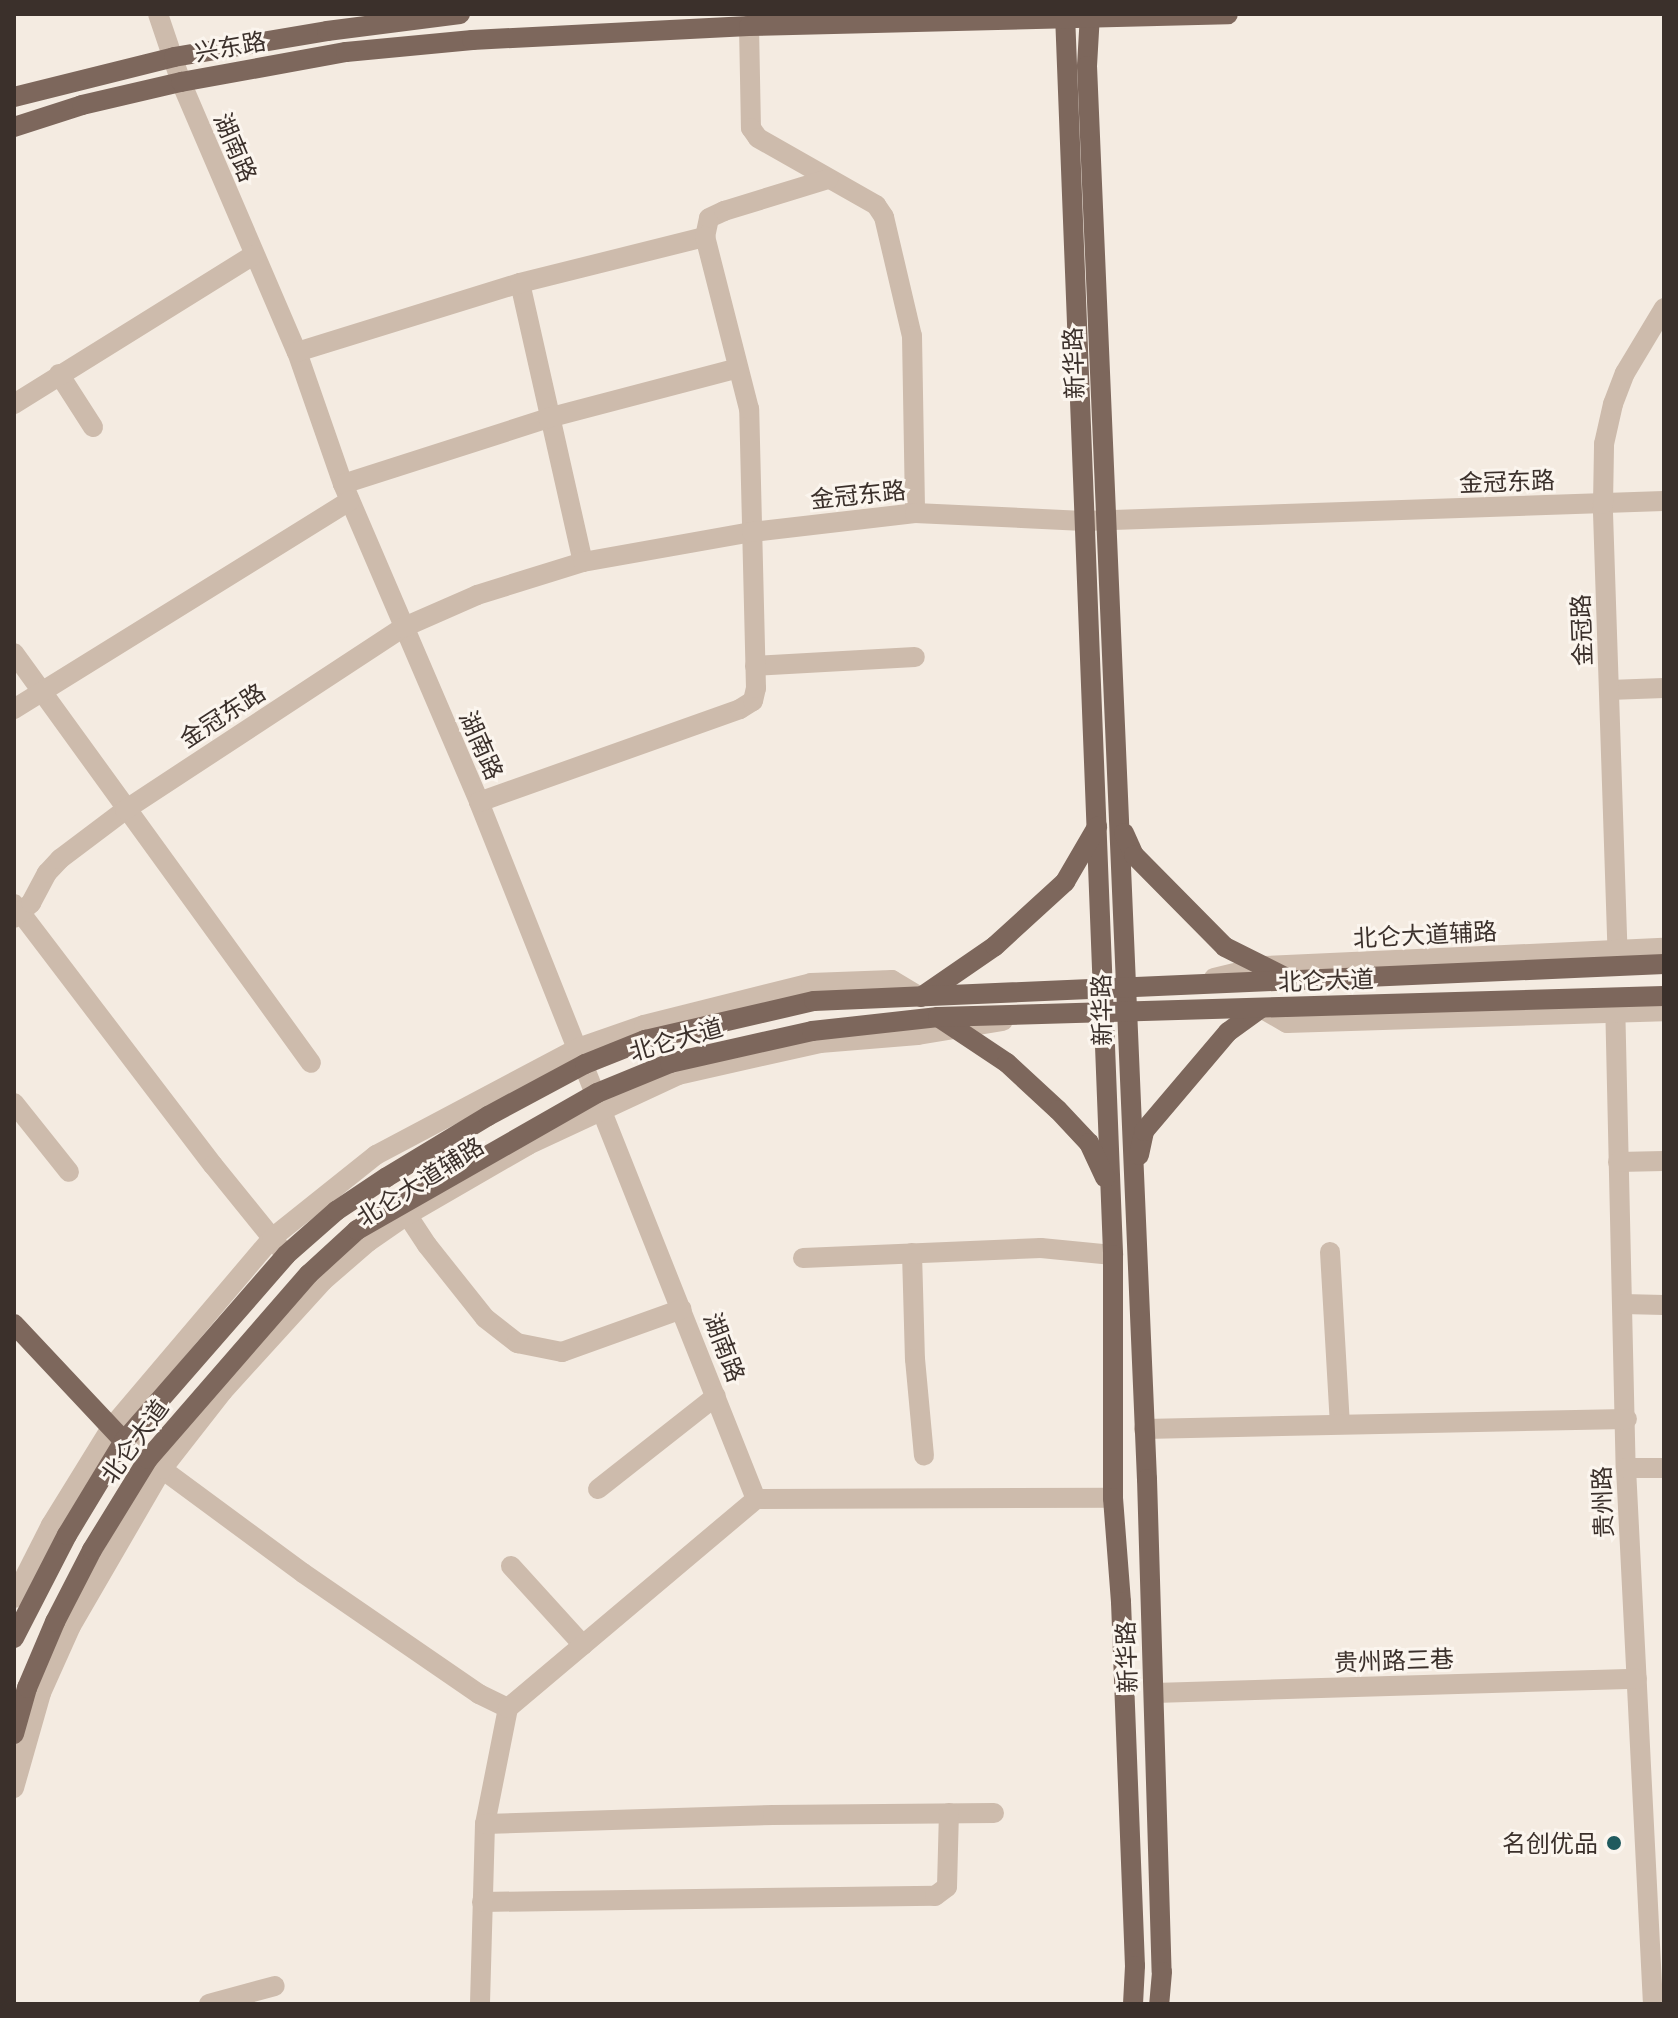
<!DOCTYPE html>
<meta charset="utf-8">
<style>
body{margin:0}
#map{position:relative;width:1678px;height:2018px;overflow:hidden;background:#f4ebe1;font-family:Barlow,"Noto Sans SC",sans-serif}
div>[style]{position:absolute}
.minor>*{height:20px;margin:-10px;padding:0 10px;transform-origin:10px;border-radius:10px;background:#cdbbac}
.major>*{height:20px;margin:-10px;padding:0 10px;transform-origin:10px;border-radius:10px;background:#7d675c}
.dots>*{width:22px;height:22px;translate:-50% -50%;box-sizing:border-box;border:4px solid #fbf5ee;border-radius:50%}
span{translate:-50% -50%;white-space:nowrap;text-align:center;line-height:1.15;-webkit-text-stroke:6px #fbf5ee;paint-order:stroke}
.street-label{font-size:24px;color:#3b302b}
.poi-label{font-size:24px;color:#3b302b}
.right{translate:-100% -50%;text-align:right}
.frame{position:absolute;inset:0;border:16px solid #3b302b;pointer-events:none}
</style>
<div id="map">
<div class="minor">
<div style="left:158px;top:14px;width:72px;rotate:71.3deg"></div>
<div style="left:181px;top:82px;width:294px;rotate:66.8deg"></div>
<div style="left:297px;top:352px;width:140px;rotate:70.8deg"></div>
<div style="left:343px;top:484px;width:346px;rotate:66.8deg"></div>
<div style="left:479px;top:802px;width:750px;rotate:68.33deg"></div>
<div style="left:749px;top:26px;width:102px;rotate:88.9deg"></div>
<div style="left:751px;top:128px;width:12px;rotate:55deg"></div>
<div style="left:758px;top:138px;width:136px;rotate:29.6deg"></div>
<div style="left:876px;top:205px;width:14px;rotate:56deg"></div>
<div style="left:884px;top:217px;width:122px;rotate:76.8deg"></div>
<div style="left:912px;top:336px;width:177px;rotate:89deg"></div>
<div style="left:520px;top:283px;width:286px;rotate:77.3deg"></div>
<div style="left:297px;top:352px;width:233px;rotate:-17.2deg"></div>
<div style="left:520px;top:283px;width:191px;rotate:-14deg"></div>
<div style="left:705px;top:237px;width:19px;rotate:-78deg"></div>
<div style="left:709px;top:218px;width:17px;rotate:-25deg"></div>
<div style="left:724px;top:211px;width:109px;rotate:-17.1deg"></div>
<div style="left:59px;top:374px;width:63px;rotate:57.3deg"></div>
<div style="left:14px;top:404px;width:282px;rotate:-31.9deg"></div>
<div style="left:343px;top:484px;width:215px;rotate:-17.8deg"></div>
<div style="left:548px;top:418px;width:196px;rotate:-14.7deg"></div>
<div style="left:14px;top:653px;width:506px;rotate:54.08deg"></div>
<div style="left:755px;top:666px;width:160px;rotate:-3.2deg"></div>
<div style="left:1609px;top:690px;width:55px;rotate:-2.1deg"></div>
<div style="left:14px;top:709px;width:395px;rotate:-31.8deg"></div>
<div style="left:479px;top:802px;width:277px;rotate:-19.6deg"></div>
<div style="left:740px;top:709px;width:15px;rotate:-32deg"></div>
<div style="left:753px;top:701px;width:13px;rotate:-77deg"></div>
<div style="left:756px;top:688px;width:279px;rotate:-91.4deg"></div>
<div style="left:749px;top:409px;width:178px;rotate:-104.3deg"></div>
<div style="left:14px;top:904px;width:328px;rotate:52.7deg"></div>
<div style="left:213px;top:1165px;width:108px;rotate:51deg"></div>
<div style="left:14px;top:918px;width:23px;rotate:-41deg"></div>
<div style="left:31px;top:903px;width:34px;rotate:-62deg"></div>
<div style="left:47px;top:873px;width:19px;rotate:-47deg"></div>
<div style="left:60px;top:859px;width:81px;rotate:-37deg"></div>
<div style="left:125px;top:810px;width:331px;rotate:-33.3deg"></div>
<div style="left:402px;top:628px;width:82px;rotate:-23.7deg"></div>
<div style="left:477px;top:595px;width:111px;rotate:-17.3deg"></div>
<div style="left:583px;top:562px;width:172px;rotate:-10.1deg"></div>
<div style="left:752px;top:532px;width:164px;rotate:-6.6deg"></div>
<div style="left:915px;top:513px;width:169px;rotate:2.7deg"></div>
<div style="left:1084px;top:521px;width:580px;rotate:-1.97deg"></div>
<div style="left:1618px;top:965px;width:461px;rotate:-91.9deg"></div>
<div style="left:1603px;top:504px;width:60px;rotate:-89deg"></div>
<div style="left:1604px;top:444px;width:41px;rotate:-77.3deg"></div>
<div style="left:1613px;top:404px;width:33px;rotate:-69deg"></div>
<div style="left:1625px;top:373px;width:76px;rotate:-59deg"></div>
<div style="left:1214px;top:978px;width:51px;rotate:-13.5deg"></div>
<div style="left:1264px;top:966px;width:400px;rotate:-2.6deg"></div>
<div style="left:1615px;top:998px;width:470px;rotate:88.7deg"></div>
<div style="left:1626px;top:1468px;width:537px;rotate:87.12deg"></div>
<div style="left:1261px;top:1008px;width:30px;rotate:30deg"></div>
<div style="left:1287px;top:1023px;width:377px;rotate:-1.8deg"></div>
<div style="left:14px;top:1103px;width:88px;rotate:51.4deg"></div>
<div style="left:1618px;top:1162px;width:46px;rotate:-1.2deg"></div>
<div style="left:400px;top:1204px;width:49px;rotate:56.6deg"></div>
<div style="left:427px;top:1245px;width:93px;rotate:51.5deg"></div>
<div style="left:485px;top:1318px;width:41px;rotate:38deg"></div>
<div style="left:517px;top:1343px;width:46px;rotate:11.3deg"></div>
<div style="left:562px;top:1352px;width:127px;rotate:-19.7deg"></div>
<div style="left:1330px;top:1252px;width:171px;rotate:86.7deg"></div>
<div style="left:912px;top:1253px;width:106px;rotate:88.4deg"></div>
<div style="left:915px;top:1359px;width:97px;rotate:84.7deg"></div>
<div style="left:803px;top:1258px;width:238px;rotate:-2.4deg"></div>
<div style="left:1041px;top:1248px;width:72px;rotate:5.6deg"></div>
<div style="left:1623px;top:1304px;width:41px;rotate:1.4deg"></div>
<div style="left:1144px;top:1429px;width:483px;rotate:-1.2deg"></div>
<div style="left:124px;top:1441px;width:222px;rotate:36.4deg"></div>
<div style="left:303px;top:1573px;width:214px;rotate:34.5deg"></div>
<div style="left:479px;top:1694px;width:32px;rotate:26deg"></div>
<div style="left:508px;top:1708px;width:118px;rotate:101.2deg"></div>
<div style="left:485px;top:1824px;width:180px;rotate:91.6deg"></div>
<div style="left:1626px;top:1468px;width:38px"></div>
<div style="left:598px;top:1489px;width:150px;rotate:-38.2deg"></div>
<div style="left:511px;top:1566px;width:107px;rotate:47.7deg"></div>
<div style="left:14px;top:1598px;width:82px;rotate:-63.1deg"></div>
<div style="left:51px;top:1525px;width:114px;rotate:-58.3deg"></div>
<div style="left:111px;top:1428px;width:249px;rotate:-49.7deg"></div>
<div style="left:272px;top:1238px;width:133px;rotate:-38.6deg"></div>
<div style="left:376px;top:1155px;width:229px;rotate:-27.9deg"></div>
<div style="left:578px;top:1048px;width:70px;rotate:-19.2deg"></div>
<div style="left:644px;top:1025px;width:172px;rotate:-14.1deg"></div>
<div style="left:811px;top:983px;width:81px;rotate:-2.1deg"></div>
<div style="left:892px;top:980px;width:33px;rotate:31deg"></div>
<div style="left:1154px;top:1693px;width:483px;rotate:-1.7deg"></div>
<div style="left:508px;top:1708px;width:324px;rotate:-40.1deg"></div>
<div style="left:756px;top:1499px;width:357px;rotate:-0.2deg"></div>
<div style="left:14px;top:1788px;width:99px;rotate:-74.1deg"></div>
<div style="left:41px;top:1693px;width:73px;rotate:-65.9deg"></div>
<div style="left:71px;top:1626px;width:181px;rotate:-59.9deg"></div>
<div style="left:162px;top:1469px;width:99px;rotate:-52deg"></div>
<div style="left:223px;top:1391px;width:149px;rotate:-47.7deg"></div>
<div style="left:323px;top:1281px;width:60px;rotate:-40.9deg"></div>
<div style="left:368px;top:1242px;width:47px;rotate:-34.7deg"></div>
<div style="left:407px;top:1215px;width:140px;rotate:-30deg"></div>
<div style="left:528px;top:1145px;width:166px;rotate:-25deg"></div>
<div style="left:678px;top:1075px;width:146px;rotate:-12.7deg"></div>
<div style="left:820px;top:1043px;width:98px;rotate:-4.7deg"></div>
<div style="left:918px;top:1035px;width:86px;rotate:-9.4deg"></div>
<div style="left:485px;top:1824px;width:288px;rotate:-1.8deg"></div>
<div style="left:773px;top:1815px;width:221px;rotate:-0.5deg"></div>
<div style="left:482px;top:1902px;width:453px;rotate:-0.8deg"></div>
<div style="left:935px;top:1896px;width:15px;rotate:-37deg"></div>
<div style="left:947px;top:1887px;width:74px;rotate:-88.5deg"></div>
<div style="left:209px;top:2004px;width:68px;rotate:-15.3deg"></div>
</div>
<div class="major">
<div style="left:1065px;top:14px;width:1242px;rotate:87.78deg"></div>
<div style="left:1113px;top:1255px;width:243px;rotate:90deg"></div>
<div style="left:1113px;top:1498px;width:104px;rotate:85.6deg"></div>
<div style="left:1121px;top:1602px;width:364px;rotate:87.8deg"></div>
<div style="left:1135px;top:1966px;width:38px;rotate:93deg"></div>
<div style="left:1090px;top:14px;width:52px;rotate:93.3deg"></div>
<div style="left:1087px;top:66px;width:1414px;rotate:87.57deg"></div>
<div style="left:1147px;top:1479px;width:493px;rotate:88.3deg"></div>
<div style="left:1162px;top:1972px;width:32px;rotate:95deg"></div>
<div style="left:14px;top:97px;width:165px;rotate:-14deg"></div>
<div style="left:174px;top:57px;width:155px;rotate:-9.6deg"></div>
<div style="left:327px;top:31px;width:134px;rotate:-7.3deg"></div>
<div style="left:14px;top:127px;width:71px;rotate:-17.9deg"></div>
<div style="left:82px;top:105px;width:102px;rotate:-13.1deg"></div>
<div style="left:181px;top:82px;width:168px;rotate:-10.3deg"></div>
<div style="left:346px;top:52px;width:127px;rotate:-5.4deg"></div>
<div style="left:472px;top:40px;width:277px;rotate:-2.9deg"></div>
<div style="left:749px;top:26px;width:479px;rotate:-1.4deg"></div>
<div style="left:1124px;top:833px;width:24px;rotate:66deg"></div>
<div style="left:1134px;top:855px;width:129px;rotate:45.3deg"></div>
<div style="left:1225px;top:947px;width:74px;rotate:26.6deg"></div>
<div style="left:921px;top:997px;width:90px;rotate:-34.6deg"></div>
<div style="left:995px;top:946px;width:95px;rotate:-42.4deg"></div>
<div style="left:1065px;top:882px;width:64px;rotate:-59.8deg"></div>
<div style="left:938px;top:1017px;width:83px;rotate:33.7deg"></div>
<div style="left:1007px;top:1063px;width:69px;rotate:42.7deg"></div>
<div style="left:1058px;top:1110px;width:45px;rotate:46.8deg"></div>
<div style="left:1089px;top:1143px;width:38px;rotate:65deg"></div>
<div style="left:1139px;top:1155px;width:25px;rotate:-78deg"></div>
<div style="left:1144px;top:1131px;width:130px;rotate:-49.7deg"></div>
<div style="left:1228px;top:1032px;width:41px;rotate:-36deg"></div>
<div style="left:14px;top:1324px;width:161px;rotate:46.8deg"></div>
<div style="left:14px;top:1638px;width:116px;rotate:-62.8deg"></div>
<div style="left:67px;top:1535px;width:110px;rotate:-58.8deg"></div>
<div style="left:124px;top:1441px;width:247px;rotate:-48.9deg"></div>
<div style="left:286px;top:1255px;width:67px;rotate:-41.3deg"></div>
<div style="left:336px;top:1211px;width:61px;rotate:-33.7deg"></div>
<div style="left:387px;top:1177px;width:118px;rotate:-31.1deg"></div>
<div style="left:488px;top:1116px;width:110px;rotate:-28.2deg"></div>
<div style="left:585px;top:1064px;width:65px;rotate:-21.8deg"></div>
<div style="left:645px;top:1040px;width:173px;rotate:-13deg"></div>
<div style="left:814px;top:1001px;width:851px;rotate:-2.49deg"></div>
<div style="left:14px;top:1734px;width:48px;rotate:-74.2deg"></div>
<div style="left:27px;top:1688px;width:72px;rotate:-67deg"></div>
<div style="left:55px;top:1622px;width:81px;rotate:-62.8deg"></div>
<div style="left:92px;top:1550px;width:107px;rotate:-58.4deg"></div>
<div style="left:148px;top:1459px;width:245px;rotate:-49deg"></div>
<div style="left:309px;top:1274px;width:65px;rotate:-42.5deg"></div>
<div style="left:357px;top:1230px;width:276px;rotate:-29.7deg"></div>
<div style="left:597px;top:1093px;width:79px;rotate:-22.3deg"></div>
<div style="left:670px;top:1063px;width:146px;rotate:-12.7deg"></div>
<div style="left:812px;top:1031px;width:127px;rotate:-6.3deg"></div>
<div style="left:938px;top:1017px;width:726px;rotate:-1.66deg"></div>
</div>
<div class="dots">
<div style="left:1614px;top:1843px;background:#1f5a5e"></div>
</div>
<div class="street-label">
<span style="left:230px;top:46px;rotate:-10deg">兴东路</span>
<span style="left:236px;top:147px;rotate:67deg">湖南路</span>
<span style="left:1073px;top:363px;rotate:-92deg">新华路</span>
<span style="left:1507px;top:481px;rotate:-2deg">金冠东路</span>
<span style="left:858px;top:494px;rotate:-6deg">金冠东路</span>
<span style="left:1581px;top:630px;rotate:-92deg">金冠路</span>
<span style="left:222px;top:715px;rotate:-33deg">金冠东路</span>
<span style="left:482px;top:745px;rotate:66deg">湖南路</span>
<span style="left:1425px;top:934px;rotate:-3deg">北仑大道辅路</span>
<span style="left:1326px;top:980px;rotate:-2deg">北仑大道</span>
<span style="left:1101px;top:1010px;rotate:-91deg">新华路</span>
<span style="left:676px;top:1039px;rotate:-16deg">北仑大道</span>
<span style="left:420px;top:1181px;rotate:-32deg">北仑大道辅路</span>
<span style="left:725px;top:1347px;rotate:69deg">湖南路</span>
<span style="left:134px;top:1441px;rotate:-54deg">北仑大道</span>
<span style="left:1602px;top:1502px;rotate:-92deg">贵州路</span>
<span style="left:1126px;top:1657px;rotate:-92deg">新华路</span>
<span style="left:1394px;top:1660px;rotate:-2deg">贵州路三巷</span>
</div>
<div class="poi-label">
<span class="right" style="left:1598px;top:1843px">名创优品</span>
</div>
<div class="frame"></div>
</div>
